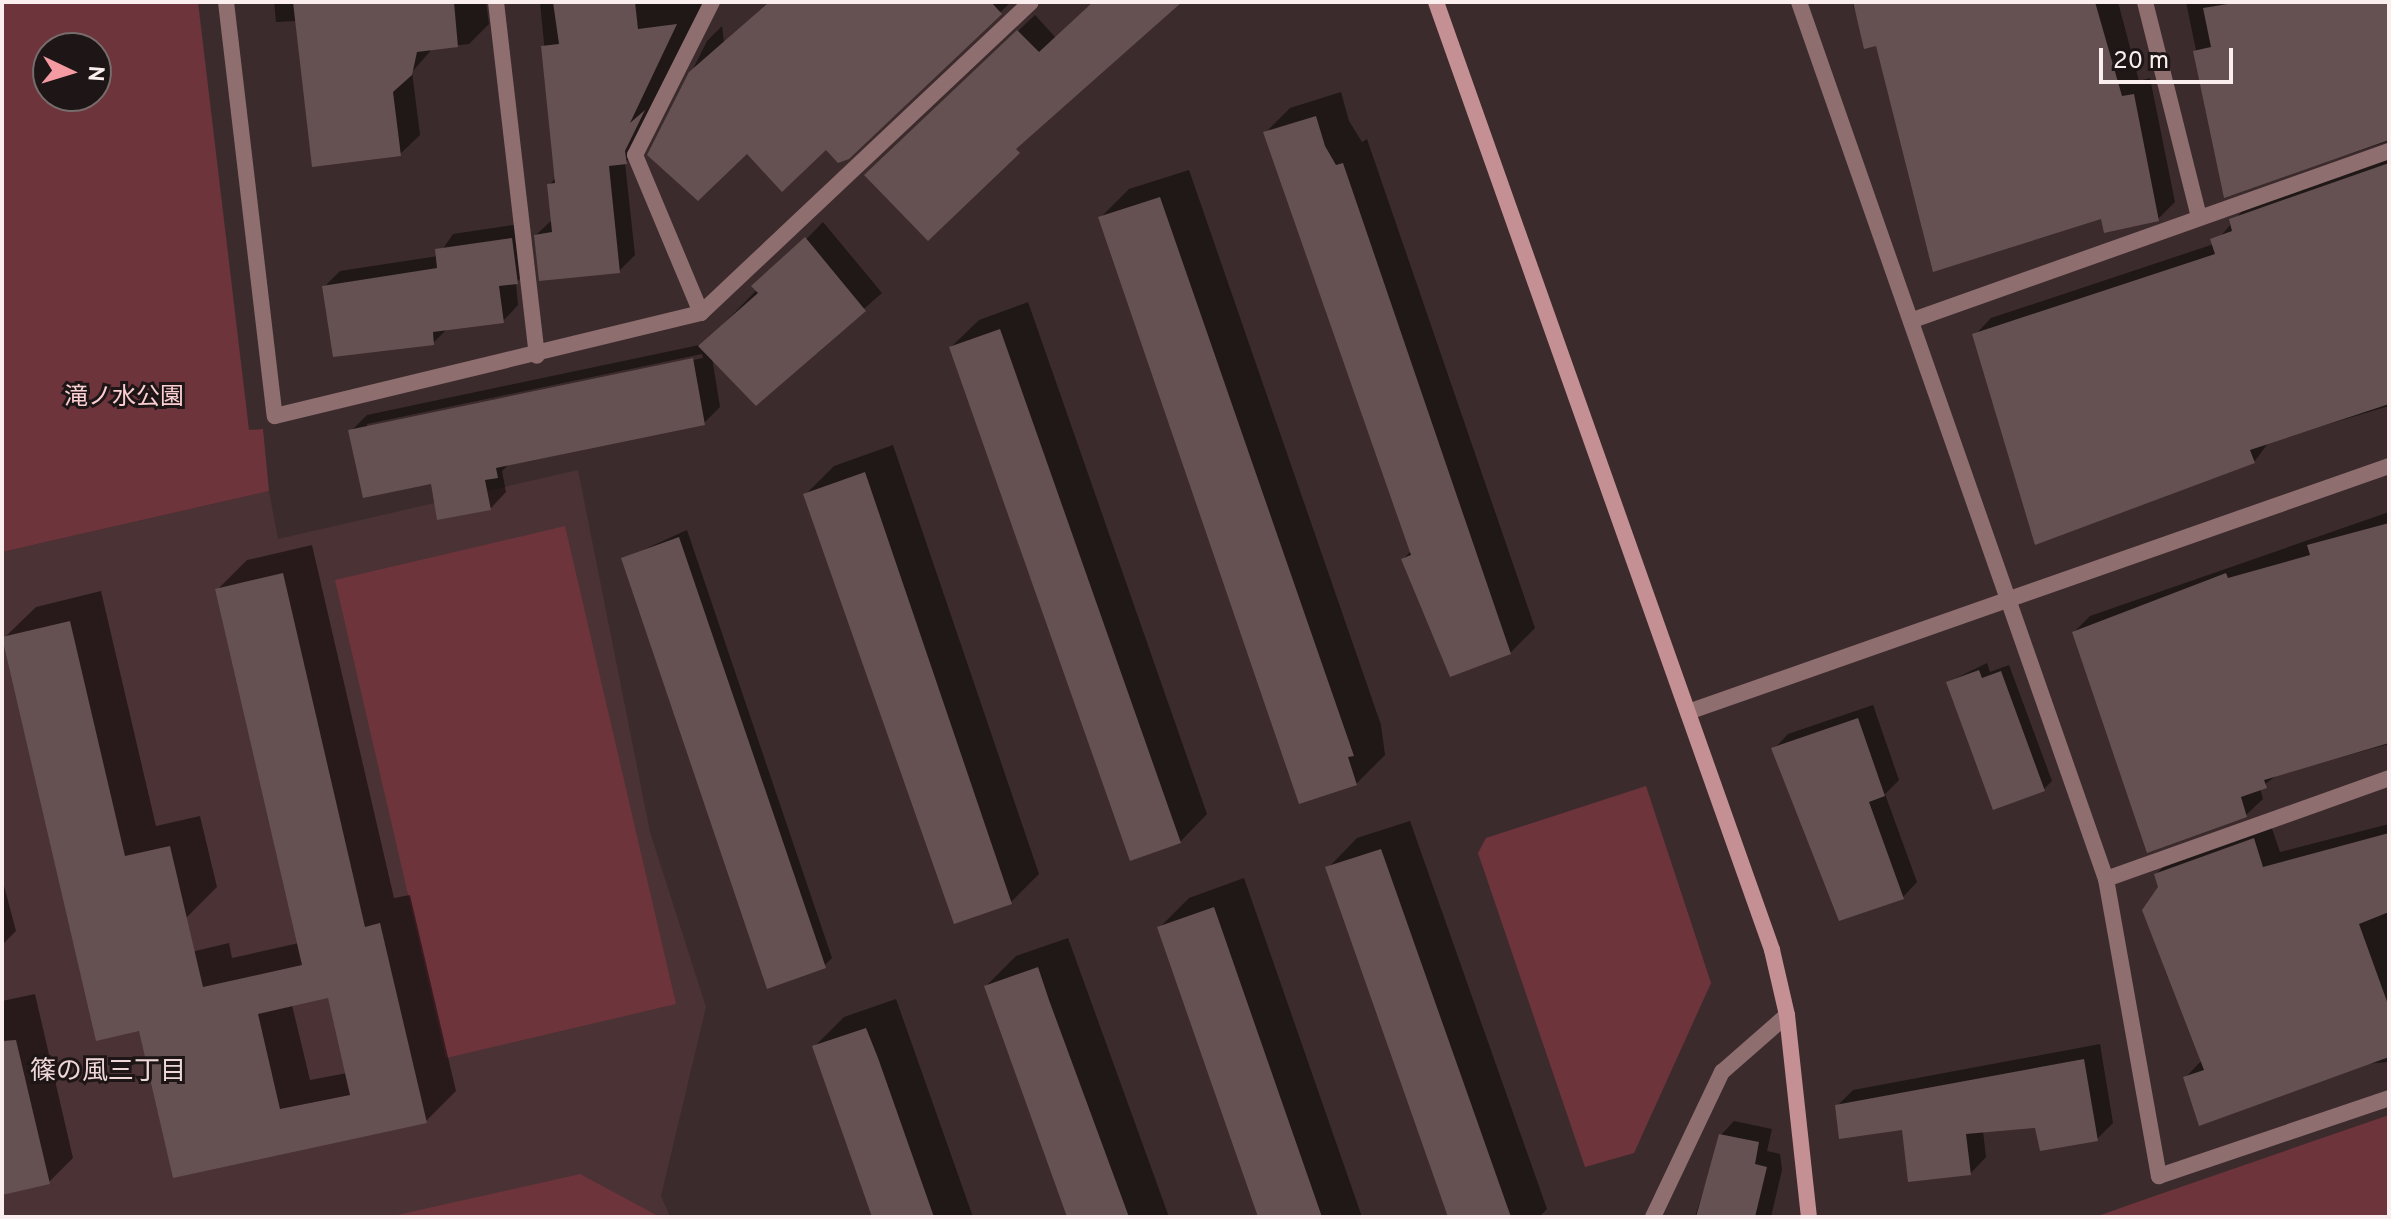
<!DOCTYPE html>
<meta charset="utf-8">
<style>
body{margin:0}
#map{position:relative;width:2391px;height:1219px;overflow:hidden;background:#3c2b2c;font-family:Overpass,"Noto Sans JP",sans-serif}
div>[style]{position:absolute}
.built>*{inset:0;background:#4b3234}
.green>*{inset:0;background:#6d343c}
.shadow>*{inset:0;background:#0007}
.building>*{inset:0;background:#655152}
.street>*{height:16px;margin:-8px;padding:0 8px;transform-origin:8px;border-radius:8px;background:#8f6e70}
.secondary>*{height:16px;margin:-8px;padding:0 8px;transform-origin:8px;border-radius:8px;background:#c59094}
span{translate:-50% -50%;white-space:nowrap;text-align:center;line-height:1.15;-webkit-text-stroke:6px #1e1616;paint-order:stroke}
.park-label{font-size:24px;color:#fbcfd2}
.neighbourhood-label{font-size:26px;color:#efd7d8}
.frame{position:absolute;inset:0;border:4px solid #faeeee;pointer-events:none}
.north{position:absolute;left:32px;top:32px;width:80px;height:80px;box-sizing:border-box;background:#1e1616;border:2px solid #766c6c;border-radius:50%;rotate:94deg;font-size:22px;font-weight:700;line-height:32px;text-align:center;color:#faeeee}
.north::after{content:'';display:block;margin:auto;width:28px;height:36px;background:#f49aa3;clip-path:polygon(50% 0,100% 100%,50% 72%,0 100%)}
.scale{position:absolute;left:2099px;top:48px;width:134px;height:36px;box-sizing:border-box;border:4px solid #faeeee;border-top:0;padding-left:10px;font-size:24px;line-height:28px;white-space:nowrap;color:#faeeee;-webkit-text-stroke:6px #1e1616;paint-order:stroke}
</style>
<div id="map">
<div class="built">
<div style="clip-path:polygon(578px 470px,650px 832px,706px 1007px,661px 1196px,670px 1217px,2px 1217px,2px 552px,269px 491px,278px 539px)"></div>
</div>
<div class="green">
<div style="clip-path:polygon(evenodd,2px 2px,198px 2px,249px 430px,263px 429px,269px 491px,2px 552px,2px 2px,48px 48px,96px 48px,96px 96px,48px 96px,48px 48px)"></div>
<div style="clip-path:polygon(565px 526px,676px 1004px,446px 1058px,335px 580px)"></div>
<div style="clip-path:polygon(1646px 786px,1711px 983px,1634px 1153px,1585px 1167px,1478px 853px,1486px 838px)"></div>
<div style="clip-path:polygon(2389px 1115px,2389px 1217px,2095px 1217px,2146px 1199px)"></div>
<div style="clip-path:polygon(580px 1174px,660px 1217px,388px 1217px)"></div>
</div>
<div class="shadow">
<div style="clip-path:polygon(274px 2px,486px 2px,489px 24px,469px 44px,433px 48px,412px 72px,420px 135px,400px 154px,297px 21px,276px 22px)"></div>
<div style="clip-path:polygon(540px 2px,706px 2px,642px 146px,625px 163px,635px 255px,619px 271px,536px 235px,553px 219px,549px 185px,557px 177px)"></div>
<div style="clip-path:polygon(769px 2px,1011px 2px,847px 157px,826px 147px,650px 155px,707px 41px,722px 26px,724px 42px)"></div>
<div style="clip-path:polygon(1094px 2px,1179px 2px,1032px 132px,928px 238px,883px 158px,1035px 15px,1056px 38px)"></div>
<div style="clip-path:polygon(1852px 2px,2118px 2px,2139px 81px,2150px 78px,2175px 202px,2158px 219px,2102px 216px,1877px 44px,1866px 46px)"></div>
<div style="clip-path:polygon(2186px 2px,2389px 2px,2389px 141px,2226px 195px)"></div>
<div style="clip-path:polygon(1341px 92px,1349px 121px,1362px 142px,1367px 139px,1535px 628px,1510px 653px,1403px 559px,1412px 550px,1265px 133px,1290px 108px)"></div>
<div style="clip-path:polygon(2389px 153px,2389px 406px,2269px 442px,2254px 462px,1975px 335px,1991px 318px,2214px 244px,2248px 204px)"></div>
<div style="clip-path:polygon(1189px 170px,1381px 725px,1385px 755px,1356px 784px,1100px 218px,1129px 189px)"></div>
<div style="clip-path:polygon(evenodd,823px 222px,882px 293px,756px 403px,712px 357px,720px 407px,704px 423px,510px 463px,502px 471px,506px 492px,490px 509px,351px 431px,367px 415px,704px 344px,823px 222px,702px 354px,703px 358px,367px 428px,367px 424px,702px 354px)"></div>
<div style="clip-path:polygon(527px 223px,532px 266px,516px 283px,518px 305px,503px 321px,448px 328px,433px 343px,324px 287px,340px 271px,438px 256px,453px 234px)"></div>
<div style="clip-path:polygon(1028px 302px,1207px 814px,1180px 842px,951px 347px,979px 320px)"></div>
<div style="clip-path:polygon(893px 445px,1039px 874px,1011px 902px,806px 494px,834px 466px)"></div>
<div style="clip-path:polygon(2389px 512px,2389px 744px,2277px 775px,2260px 788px,2263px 799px,2246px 815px,2074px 632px,2090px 616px)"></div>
<div style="clip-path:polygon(687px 530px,832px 958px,824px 966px,623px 559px)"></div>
<div style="clip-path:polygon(evenodd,312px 545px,394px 898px,410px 895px,456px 1091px,426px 1121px,175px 1176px,140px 1028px,119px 969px,229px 943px,232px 958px,299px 943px,217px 590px,247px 560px,312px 545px,329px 996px,347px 1073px,310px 1080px,292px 1005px,329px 996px)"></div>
<div style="clip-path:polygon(101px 591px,156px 826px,200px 816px,217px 887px,186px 918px,74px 938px,4px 638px,36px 607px)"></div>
<div style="clip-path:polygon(1987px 663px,1990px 672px,2009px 665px,2052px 781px,2044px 789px,1948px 682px)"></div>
<div style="clip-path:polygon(1873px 705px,1899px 780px,1885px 794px,1917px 882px,1903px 897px,1774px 749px,1788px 734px)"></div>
<div style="clip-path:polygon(1410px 821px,1547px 1209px,1539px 1217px,1451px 1217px,1328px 868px,1357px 838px)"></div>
<div style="clip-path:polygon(2270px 823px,2280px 852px,2389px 824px,2389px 1062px,2185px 1078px,2202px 1060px,2156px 874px,2173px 858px)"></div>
<div style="clip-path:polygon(2px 878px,16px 931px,2px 945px)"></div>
<div style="clip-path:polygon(1244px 878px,1362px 1217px,1260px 1217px,1159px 928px,1189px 898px)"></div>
<div style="clip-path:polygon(1068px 938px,1169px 1217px,1069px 1217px,986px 986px,1016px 956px)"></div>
<div style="clip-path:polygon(35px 994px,73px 1158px,49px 1182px,2px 1193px,2px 1001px)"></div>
<div style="clip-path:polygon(896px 999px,973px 1217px,874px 1217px,814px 1047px,844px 1017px)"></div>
<div style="clip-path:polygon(2100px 1044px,2113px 1123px,2097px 1139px,2037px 1125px,1983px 1131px,1986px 1157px,1970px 1174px,1904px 1128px,1837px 1106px,1853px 1090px)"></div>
<div style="clip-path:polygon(1734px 1121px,1772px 1129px,1767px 1151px,1780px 1154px,1782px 1170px,1771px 1217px,1695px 1217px,1721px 1135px)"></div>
</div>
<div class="building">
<div style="clip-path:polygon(293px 2px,454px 2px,458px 47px,417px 52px,412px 75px,393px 92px,401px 156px,312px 167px)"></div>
<div style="clip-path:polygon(553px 2px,635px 2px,638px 29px,677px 24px,630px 123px,645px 110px,625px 151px,627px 164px,609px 166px,620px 273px,539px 281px,534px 235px,552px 232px,547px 184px,555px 183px,541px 46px,559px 44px)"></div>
<div style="clip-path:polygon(769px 2px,991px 2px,1002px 14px,849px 159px,838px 163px,826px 150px,782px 192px,747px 154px,698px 201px,647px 155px,689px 72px)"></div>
<div style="clip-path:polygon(1093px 2px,1182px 2px,1016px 149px,1020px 153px,928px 241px,864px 175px,1017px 30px,1039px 52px)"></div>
<div style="clip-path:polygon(1853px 2px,2095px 2px,2122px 96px,2134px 94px,2159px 221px,2104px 233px,2101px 219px,1933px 272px,1876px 46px,1864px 49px)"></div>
<div style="clip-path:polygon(2240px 2px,2389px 2px,2389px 140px,2224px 198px,2193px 51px,2211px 47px,2203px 8px)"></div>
<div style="clip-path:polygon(1316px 116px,1325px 146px,1336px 165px,1343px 163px,1511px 654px,1450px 677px,1401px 559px,1411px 555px,1263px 132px)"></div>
<div style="clip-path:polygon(2389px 163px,2389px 404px,2250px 450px,2255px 463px,2035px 545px,1972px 334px,2215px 254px,2210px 239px,2232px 231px,2229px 219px)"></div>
<div style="clip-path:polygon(1160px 197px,1354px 756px,1348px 757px,1357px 785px,1299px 804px,1098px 217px)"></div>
<div style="clip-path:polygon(805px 237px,866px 311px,756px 406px,698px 346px,758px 293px,751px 286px)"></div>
<div style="clip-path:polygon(512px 238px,518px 284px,499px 286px,504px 323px,433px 332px,434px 345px,333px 357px,322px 286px,437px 268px,435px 249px)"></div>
<div style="clip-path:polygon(1000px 329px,1181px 843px,1130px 861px,949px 347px)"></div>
<div style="clip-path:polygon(693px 358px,705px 425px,496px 468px,498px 478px,485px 480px,491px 510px,437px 520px,431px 484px,363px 498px,348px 430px)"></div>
<div style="clip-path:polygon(865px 472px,1012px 904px,954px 924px,803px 494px)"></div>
<div style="clip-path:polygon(2389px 523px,2389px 743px,2264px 780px,2267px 788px,2241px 797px,2247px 817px,2147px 853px,2072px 632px,2226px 573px,2228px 578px,2310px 555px,2307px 545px)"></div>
<div style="clip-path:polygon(679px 537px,826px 968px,767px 989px,621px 558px)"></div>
<div style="clip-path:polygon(evenodd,283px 573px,365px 927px,380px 923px,427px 1123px,173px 1178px,139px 1031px,96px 1041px,2px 637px,70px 621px,125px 856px,170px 846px,203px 987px,302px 965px,215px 589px,283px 573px,328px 998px,350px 1095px,280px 1109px,258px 1014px,328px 998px)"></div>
<div style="clip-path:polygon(1979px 670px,1982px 678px,2001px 671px,2045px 791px,1993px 810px,1946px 682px)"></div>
<div style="clip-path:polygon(1858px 718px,1885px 796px,1869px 802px,1904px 899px,1839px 921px,1771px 748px)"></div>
<div style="clip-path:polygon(2389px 833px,2389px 912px,2359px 924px,2389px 1007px,2389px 1057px,2199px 1126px,2183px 1077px,2204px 1070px,2142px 910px,2158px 887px,2154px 874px,2254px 838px,2263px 867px)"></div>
<div style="clip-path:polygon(1381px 849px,1511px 1217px,1448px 1217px,1325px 867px)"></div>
<div style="clip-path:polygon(1214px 907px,1230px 953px,1322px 1217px,1258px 1217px,1157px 927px)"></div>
<div style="clip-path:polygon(1038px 967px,1049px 1000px,1129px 1217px,1067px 1217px,984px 986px)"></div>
<div style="clip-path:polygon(866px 1028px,878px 1058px,934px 1217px,872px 1217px,812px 1046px)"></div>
<div style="clip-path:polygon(16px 1040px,50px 1184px,2px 1195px,2px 1041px)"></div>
<div style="clip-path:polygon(2084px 1059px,2098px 1141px,2040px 1151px,2035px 1128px,1966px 1134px,1971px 1175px,1908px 1182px,1902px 1130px,1839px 1139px,1835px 1105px)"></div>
<div style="clip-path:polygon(1719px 1134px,1759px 1142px,1755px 1164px,1767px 1167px,1755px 1217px,1696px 1217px)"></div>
</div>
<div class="street">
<div style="left:226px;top:2px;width:417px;rotate:83.3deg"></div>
<div style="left:275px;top:416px;width:438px;rotate:-13.6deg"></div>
<div style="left:496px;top:2px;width:356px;rotate:83.4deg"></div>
<div style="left:712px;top:2px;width:171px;rotate:116.7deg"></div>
<div style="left:635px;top:155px;width:171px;rotate:67.3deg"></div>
<div style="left:701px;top:313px;width:453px;rotate:-43.3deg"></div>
<div style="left:1799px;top:2px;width:929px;rotate:70.71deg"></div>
<div style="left:2106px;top:879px;width:302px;rotate:79.9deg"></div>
<div style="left:2159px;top:1176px;width:243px;rotate:-18.7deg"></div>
<div style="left:2145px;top:2px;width:222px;rotate:75.9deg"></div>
<div style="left:1913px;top:320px;width:505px;rotate:-19.55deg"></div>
<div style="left:1688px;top:712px;width:743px;rotate:-19.34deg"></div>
<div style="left:2106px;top:879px;width:300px;rotate:-19.6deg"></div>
<div style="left:1653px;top:1217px;width:161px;rotate:-64.6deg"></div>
<div style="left:1722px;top:1072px;width:86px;rotate:-41.2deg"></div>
</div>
<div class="secondary">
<div style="left:1436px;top:2px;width:1006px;rotate:70.48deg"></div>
<div style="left:1772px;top:950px;width:67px;rotate:77deg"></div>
<div style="left:1787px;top:1015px;width:203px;rotate:83.8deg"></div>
</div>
<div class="park-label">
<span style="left:124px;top:399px">滝ノ水公園</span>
</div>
<div class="neighbourhood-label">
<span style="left:108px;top:1073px">篠の風三丁目</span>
</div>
<div class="frame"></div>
<div class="north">N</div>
<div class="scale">20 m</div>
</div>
